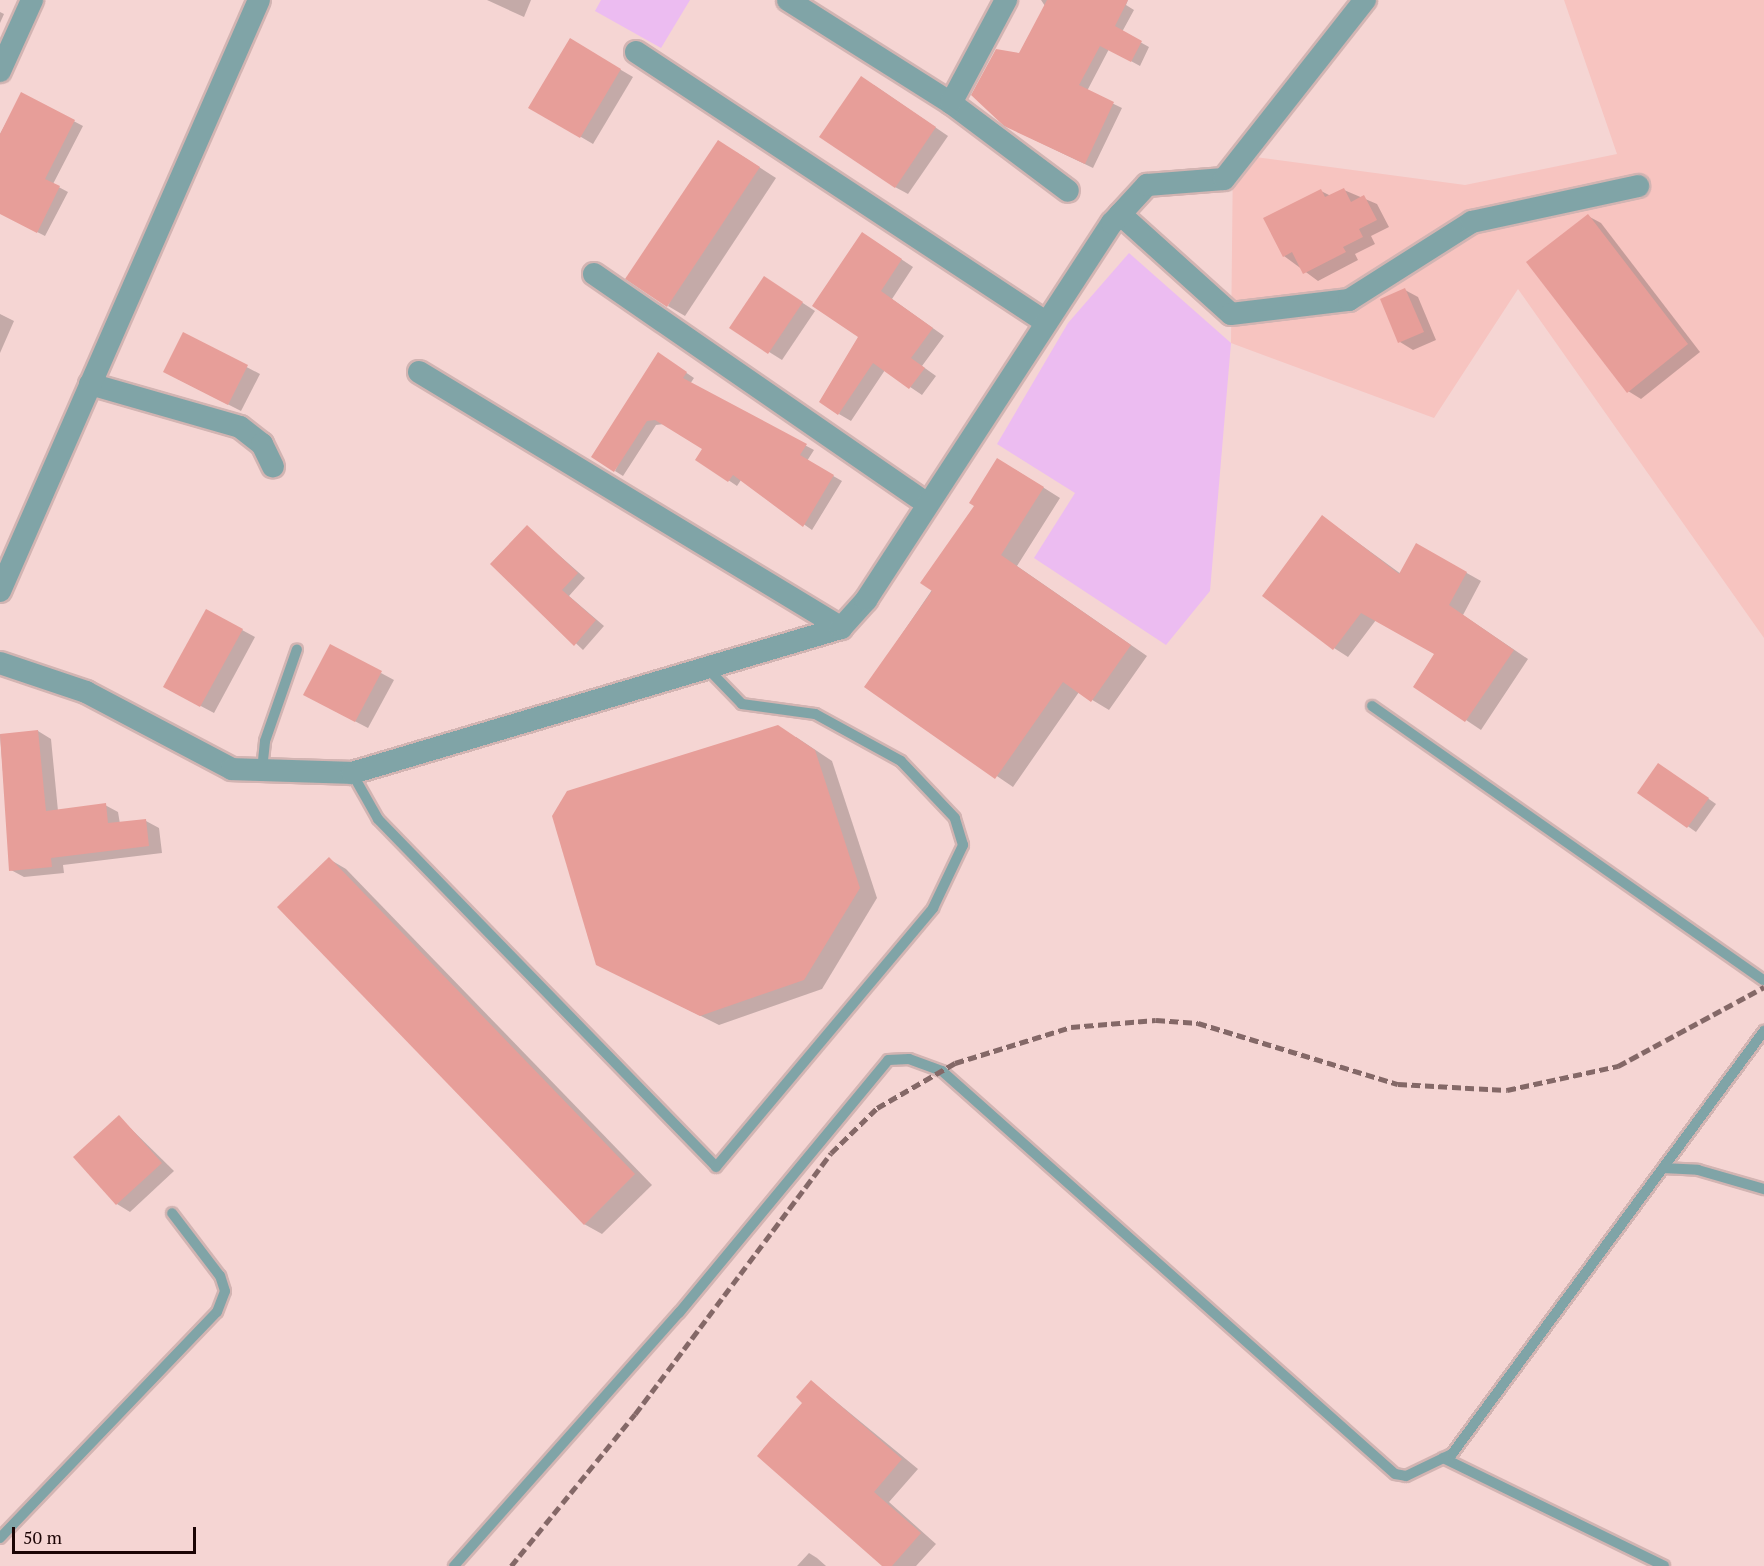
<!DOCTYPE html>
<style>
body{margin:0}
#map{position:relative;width:1764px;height:1566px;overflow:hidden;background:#f5d5d3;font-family:"PT Serif",serif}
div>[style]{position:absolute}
.built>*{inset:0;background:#f7c4c0}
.green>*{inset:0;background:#ecbcf1}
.shadow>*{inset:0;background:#0003}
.building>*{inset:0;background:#e79e99}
.roads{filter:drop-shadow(2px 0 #d2b4b2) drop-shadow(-2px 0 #d2b4b2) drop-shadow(0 2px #d2b4b2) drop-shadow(0 -2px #d2b4b2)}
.service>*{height:10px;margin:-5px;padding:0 5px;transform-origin:5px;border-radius:5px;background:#80a4a7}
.minor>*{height:22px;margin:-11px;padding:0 11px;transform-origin:11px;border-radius:11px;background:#80a4a7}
.rail>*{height:4.5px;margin-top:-2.25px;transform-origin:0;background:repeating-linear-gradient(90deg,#846867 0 9px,transparent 0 13.5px)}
span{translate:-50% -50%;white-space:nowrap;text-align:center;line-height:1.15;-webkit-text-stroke:4.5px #f5d5d3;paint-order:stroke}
.scale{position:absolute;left:12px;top:1527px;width:184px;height:27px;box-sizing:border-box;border:3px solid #1b0404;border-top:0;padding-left:8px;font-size:18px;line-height:21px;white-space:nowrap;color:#1b0404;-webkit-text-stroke:4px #f5d5d3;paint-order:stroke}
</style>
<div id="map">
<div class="built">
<div style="clip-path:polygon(1564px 0,1764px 0,1764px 638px,1518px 289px,1434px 418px,1231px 343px,1233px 154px,1465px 185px,1617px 154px)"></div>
</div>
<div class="green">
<div style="clip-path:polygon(601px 0,690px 0,661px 48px,595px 11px)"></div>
<div style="clip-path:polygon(1129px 253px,1231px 343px,1210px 591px,1166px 645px,1034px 558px,1075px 493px,997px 444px,1068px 323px)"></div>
</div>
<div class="shadow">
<div style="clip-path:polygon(487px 0,531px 0,524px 17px)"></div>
<div style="clip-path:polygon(1041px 0,1128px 0,1126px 5px,1134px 10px,1122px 32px,1149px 47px,1140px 66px,1109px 49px,1087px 91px,1122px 108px,1093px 168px,1014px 130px,1019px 54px,1045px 6px)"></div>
<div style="clip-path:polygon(0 12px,4px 14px,0 23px)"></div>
<div style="clip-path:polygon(570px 40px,633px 77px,593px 144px,530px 107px)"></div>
<div style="clip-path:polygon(874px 85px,948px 136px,908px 194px,895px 187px)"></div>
<div style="clip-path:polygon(22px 94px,83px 126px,53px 184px,68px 192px,45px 236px,0 213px,0 134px)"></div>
<div style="clip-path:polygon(736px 152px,776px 178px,685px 316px,668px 306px)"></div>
<div style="clip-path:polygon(1344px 190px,1377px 204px,1389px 227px,1371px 236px,1375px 244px,1355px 254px,1358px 260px,1318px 281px,1284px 256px,1321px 191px,1331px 196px)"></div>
<div style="clip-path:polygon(1588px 216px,1601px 223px,1700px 352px,1641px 399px,1628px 391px)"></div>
<div style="clip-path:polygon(874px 241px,913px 267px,892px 299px,944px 336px,922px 366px,936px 376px,922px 395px,885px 370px,851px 421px,839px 414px,860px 337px)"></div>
<div style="clip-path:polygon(777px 286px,815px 311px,782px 360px,731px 328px)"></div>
<div style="clip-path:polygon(1405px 290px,1418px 297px,1436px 340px,1413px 350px,1400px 342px,1382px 300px)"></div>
<div style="clip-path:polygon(0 314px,14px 321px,0 353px)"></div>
<div style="clip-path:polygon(184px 334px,260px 374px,241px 411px,178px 379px)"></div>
<div style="clip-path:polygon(666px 359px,694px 378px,690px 384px,814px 450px,807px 461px,842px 481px,812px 530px,741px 480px,737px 486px,697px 459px,704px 449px,664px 424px,656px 425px,623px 476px,615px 471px)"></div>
<div style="clip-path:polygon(1014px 469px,1060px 498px,1017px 566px,1147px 656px,1109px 710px,1079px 692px,1013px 787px,866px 687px)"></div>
<div style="clip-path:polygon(1323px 517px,1401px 574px,1417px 545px,1481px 581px,1463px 615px,1528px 659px,1481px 730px,1415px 686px,1436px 654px,1376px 620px,1348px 657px,1334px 648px)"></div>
<div style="clip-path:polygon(527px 527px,585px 578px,569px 596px,604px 626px,583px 650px,492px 564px)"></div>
<div style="clip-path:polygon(207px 611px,255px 637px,214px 713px,165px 687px)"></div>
<div style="clip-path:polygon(381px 673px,394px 680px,368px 728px,318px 702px)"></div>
<div style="clip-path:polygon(38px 731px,51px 739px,58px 811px,105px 805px,118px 812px,120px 824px,146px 821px,159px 828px,162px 853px,63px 865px,64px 873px,24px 877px,11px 870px,0 735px)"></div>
<div style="clip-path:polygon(796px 737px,832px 761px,877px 898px,822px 989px,719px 1025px,597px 964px)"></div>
<div style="clip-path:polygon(1667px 770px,1716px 804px,1696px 832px,1639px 792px)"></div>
<div style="clip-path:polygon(329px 859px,346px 869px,652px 1185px,602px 1234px,584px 1224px)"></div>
<div style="clip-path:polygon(119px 1117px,174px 1171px,130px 1212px,117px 1204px)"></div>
<div style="clip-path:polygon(811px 1381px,918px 1469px,889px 1502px,936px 1544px,916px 1566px,884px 1566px)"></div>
<div style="clip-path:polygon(809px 1553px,817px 1558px,826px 1566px,797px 1566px)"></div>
</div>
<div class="building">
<div style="clip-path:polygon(1047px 0,1128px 0,1115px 26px,1142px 41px,1131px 62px,1100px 46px,1079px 85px,1114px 102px,1085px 164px,1004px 126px,971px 95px,996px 49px,1019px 53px)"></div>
<div style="clip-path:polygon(570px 38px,621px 69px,580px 138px,528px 108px)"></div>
<div style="clip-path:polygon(861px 76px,936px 127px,895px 188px,819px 137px)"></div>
<div style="clip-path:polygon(21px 92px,75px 120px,45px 179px,60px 186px,37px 233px,0 214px,0 134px)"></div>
<div style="clip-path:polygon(718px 140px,760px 167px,667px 307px,625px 279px)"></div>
<div style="clip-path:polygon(1344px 188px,1351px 202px,1364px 195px,1377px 220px,1359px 229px,1363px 237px,1343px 247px,1346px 252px,1303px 274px,1292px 252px,1283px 257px,1263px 218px,1321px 189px,1325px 197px)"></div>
<div style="clip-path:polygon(1588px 214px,1688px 344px,1627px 393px,1526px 262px)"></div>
<div style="clip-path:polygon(862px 232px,902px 259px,881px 291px,933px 328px,911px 358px,925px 368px,909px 389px,873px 363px,838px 415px,819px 402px,858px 337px,812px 306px)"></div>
<div style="clip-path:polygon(764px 276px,803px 302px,768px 354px,729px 328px)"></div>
<div style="clip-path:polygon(1405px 288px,1424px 332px,1398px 343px,1380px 299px)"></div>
<div style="clip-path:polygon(183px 332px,248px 365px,228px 405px,163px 372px)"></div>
<div style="clip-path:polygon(658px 352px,687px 372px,683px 378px,807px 444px,800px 455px,834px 475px,803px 527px,733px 475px,728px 482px,695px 460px,702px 449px,655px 420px,647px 421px,614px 472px,591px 457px)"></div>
<div style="clip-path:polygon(997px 458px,1044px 487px,1001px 555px,1131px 645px,1091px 702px,1063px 682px,995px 779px,864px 687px,932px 591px,920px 583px,974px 506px,969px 503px)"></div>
<div style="clip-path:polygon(1322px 515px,1399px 574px,1416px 543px,1467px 572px,1449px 605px,1514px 650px,1465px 722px,1413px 687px,1434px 654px,1361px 613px,1333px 650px,1262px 596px)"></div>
<div style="clip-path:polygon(527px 525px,578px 573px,562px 590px,596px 620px,574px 646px,490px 564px)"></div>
<div style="clip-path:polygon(206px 609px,243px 629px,200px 707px,163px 687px)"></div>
<div style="clip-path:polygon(330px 644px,382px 671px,355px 722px,303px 695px)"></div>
<div style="clip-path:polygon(778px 725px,815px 750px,860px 888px,804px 980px,700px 1016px,596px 965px,552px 816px,567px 791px)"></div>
<div style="clip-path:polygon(38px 730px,46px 811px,106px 803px,108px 823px,146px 819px,149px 846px,51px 858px,52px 867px,9px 871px,0 734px)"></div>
<div style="clip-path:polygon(1658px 763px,1709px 798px,1687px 828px,1637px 793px)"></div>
<div style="clip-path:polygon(329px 857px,635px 1174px,584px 1225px,277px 907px)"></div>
<div style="clip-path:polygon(119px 1115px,162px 1163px,116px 1205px,73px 1157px)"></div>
<div style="clip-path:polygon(811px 1380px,902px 1459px,874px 1492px,921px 1533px,892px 1566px,882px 1566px,757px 1456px,802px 1403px,796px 1397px)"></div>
</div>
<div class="roads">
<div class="service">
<div style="left:1372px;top:706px;width:478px;rotate:35deg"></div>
<div style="left:262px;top:770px;width:29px;rotate:-84deg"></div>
<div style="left:265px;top:741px;width:97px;rotate:-70.8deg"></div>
<div style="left:352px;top:773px;width:53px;rotate:60.5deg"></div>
<div style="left:378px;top:819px;width:485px;rotate:45.8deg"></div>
<div style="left:716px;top:1167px;width:338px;rotate:-50deg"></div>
<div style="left:933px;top:908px;width:70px;rotate:-64.5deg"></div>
<div style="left:963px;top:845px;width:28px;rotate:-107deg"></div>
<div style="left:955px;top:818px;width:79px;rotate:-133.5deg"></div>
<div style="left:901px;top:761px;width:98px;rotate:-151.3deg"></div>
<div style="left:815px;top:714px;width:74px;rotate:-172.2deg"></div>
<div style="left:742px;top:704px;width:49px;rotate:-134.2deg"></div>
<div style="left:1663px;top:1168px;width:35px;rotate:3deg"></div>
<div style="left:1698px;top:1170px;width:69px;rotate:16.1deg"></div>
<div style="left:1443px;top:1458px;width:246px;rotate:26deg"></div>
<div style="left:0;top:1538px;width:313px;rotate:-46.2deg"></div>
<div style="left:217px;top:1312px;width:22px;rotate:-69deg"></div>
<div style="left:225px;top:1291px;width:16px;rotate:-108deg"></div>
<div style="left:220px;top:1276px;width:79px;rotate:-127.3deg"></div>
<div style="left:454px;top:1566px;width:339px;rotate:-48.4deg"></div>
<div style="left:679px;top:1313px;width:328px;rotate:-50.4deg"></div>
<div style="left:888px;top:1060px;width:21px;rotate:-3deg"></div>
<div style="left:909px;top:1059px;width:35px;rotate:20deg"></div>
<div style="left:942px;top:1071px;width:606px;rotate:41.66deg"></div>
<div style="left:1395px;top:1474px;width:11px;rotate:10deg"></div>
<div style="left:1406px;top:1476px;width:51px;rotate:-25.6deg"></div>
<div style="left:1452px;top:1454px;width:526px;rotate:-53.59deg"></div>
</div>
<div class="minor">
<div style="left:788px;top:0;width:193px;rotate:32.3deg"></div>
<div style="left:951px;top:103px;width:146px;rotate:36.9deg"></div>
<div style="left:636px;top:52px;width:489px;rotate:33.4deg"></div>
<div style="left:0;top:71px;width:78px;rotate:-65.7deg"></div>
<div style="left:951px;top:103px;width:117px;rotate:-61.9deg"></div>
<div style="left:1120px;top:214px;width:149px;rotate:42deg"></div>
<div style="left:1231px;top:314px;width:119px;rotate:-6.8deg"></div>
<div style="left:1349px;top:300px;width:146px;rotate:-32.4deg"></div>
<div style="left:1472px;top:222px;width:170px;rotate:-12.2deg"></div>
<div style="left:594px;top:274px;width:405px;rotate:34.6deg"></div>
<div style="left:419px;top:372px;width:494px;rotate:31.2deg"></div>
<div style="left:90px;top:384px;width:156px;rotate:16deg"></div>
<div style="left:240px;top:427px;width:28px;rotate:38deg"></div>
<div style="left:262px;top:444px;width:25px;rotate:64deg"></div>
<div style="left:0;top:591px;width:645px;rotate:-66.34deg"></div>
<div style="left:0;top:663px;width:91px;rotate:18.6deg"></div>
<div style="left:86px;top:692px;width:165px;rotate:27.8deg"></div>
<div style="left:232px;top:769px;width:120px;rotate:1.9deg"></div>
<div style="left:352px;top:773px;width:510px;rotate:-16.52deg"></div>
<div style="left:841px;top:628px;width:38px;rotate:-48deg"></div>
<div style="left:866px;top:600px;width:450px;rotate:-56.9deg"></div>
<div style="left:1112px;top:223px;width:52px;rotate:-47.4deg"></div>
<div style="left:1147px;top:185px;width:77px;rotate:-4.5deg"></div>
<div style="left:1224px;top:179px;width:228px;rotate:-51.8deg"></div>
</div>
</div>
<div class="rail">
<div style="left:511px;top:1566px;width:196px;rotate:-50.8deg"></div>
<div style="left:635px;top:1414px;width:326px;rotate:-53.1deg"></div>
<div style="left:831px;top:1153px;width:64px;rotate:-44.4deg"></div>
<div style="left:877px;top:1108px;width:90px;rotate:-30deg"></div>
<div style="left:955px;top:1063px;width:121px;rotate:-17.2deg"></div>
<div style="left:1071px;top:1027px;width:85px;rotate:-4.7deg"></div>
<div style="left:1156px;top:1020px;width:42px;rotate:4.1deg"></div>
<div style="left:1198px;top:1023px;width:209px;rotate:17deg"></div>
<div style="left:1398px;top:1084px;width:109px;rotate:3.2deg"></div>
<div style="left:1507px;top:1090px;width:114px;rotate:-12.2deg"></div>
<div style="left:1618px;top:1066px;width:166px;rotate:-28.4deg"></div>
</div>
<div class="scale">50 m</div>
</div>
